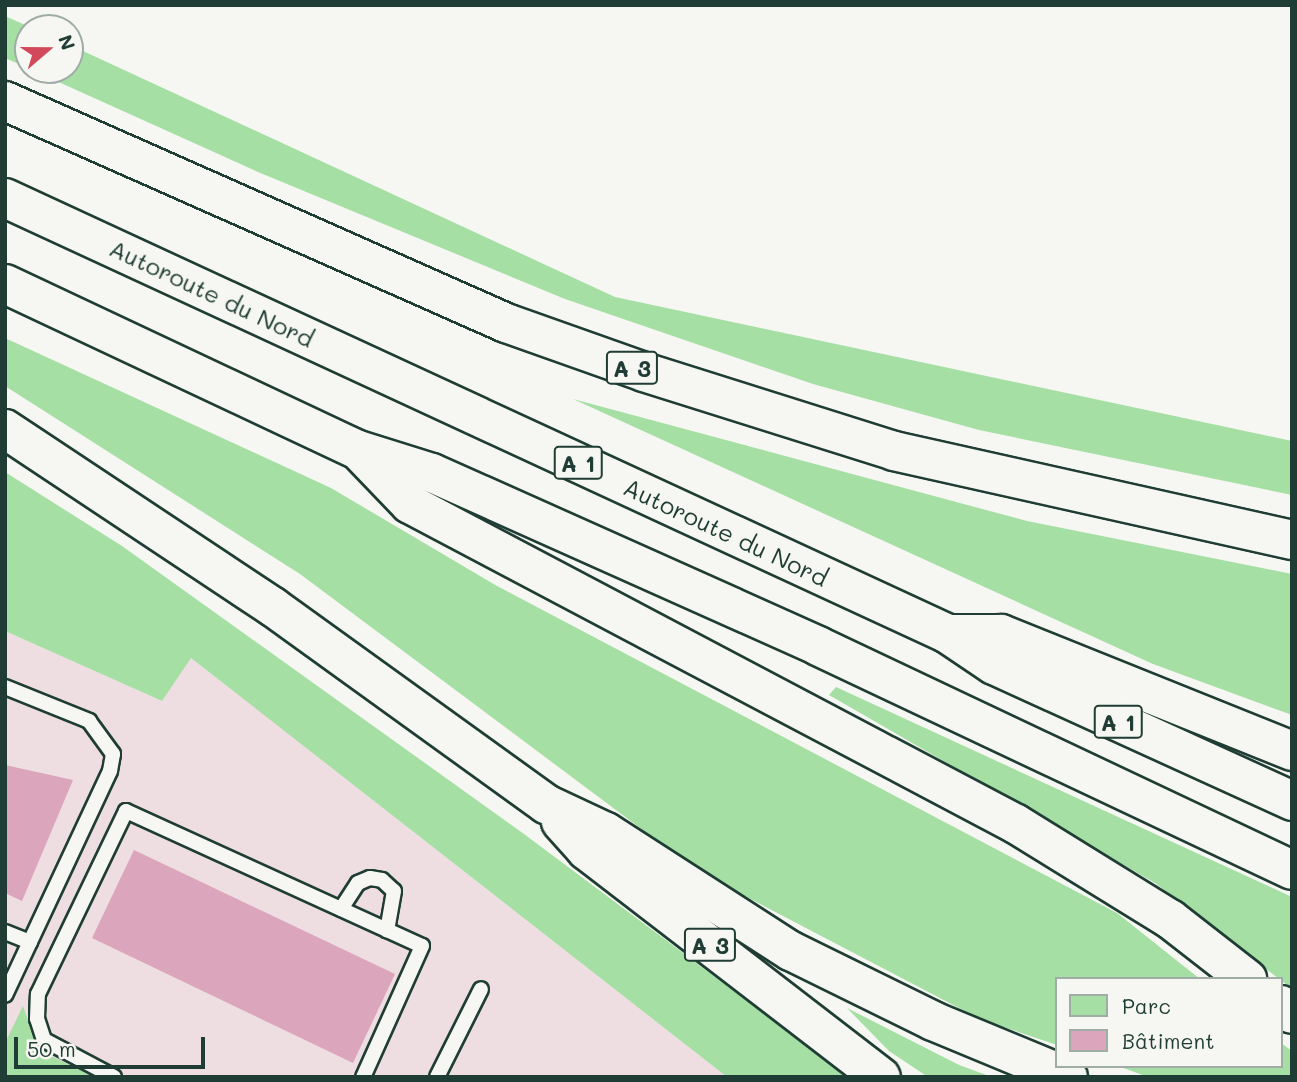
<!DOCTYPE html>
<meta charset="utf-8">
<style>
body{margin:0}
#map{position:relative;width:1297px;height:1082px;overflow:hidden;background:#f6f6f2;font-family:Mali,sans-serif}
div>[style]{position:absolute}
.built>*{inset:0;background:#eedee2}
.green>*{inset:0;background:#a5dfa4}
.building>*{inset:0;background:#dba5bc}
.roads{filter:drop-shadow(2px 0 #1f3d34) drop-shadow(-2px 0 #1f3d34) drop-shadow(0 2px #1f3d34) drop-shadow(0 -2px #1f3d34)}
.service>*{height:14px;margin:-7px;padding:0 7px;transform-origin:7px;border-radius:7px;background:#f6f6f2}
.motorway>*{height:38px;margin:-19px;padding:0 19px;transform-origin:19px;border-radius:19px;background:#f6f6f2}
span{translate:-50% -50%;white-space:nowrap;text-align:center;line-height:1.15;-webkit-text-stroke:5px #f6f6f2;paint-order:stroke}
.shield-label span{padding:2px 5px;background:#f6f6f2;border:2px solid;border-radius:5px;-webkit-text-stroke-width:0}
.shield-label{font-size:23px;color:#1f3d34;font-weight:700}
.street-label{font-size:24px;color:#1f3d34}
.frame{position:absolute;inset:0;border:7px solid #1f3d34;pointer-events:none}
.legend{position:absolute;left:1055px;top:977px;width:228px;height:91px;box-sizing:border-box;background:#f6f6f2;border:2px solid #a0aca6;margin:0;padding:9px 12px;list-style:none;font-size:21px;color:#1f3d34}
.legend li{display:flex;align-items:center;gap:14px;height:35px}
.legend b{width:35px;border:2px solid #a0aca6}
.north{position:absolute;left:14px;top:14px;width:70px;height:70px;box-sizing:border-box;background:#f6f6f2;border:2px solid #a0aca6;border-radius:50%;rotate:70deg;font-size:19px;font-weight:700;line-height:28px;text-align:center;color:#1f3d34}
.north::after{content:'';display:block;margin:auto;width:24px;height:32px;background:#d1495b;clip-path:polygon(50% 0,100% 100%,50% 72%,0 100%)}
.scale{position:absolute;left:14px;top:1037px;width:191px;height:32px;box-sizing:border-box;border:4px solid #1f3d34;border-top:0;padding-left:9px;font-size:21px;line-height:24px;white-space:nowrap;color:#1f3d34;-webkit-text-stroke:5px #f6f6f2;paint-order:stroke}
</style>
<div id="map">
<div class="built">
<div style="clip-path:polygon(5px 631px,162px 701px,190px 657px,727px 1077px,5px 1077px)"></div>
</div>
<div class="green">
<div style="clip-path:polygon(5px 16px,32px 28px,28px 28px,28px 68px,5px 58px)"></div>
<div style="clip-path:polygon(70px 45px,615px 297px,1292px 441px,1292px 495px,979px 430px,813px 384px,565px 299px,258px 172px,32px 70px,70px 70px)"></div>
<div style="clip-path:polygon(5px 338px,331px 488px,497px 586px,1117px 913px,1200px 979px,1057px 979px,1057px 1045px,980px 1019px,699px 872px,300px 574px,5px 386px)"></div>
<div style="clip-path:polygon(573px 399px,1027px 521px,1292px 574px,1292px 715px,1153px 664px)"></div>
<div style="clip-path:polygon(5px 472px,122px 546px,524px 834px,849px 1077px,727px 1077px,191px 658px,162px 701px,5px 631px)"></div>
<div style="clip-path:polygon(836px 687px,1292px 897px,1292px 989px,1155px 883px,829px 695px)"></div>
<div style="clip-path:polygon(23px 1006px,36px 1043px,53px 1057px,95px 1077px,5px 1077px,5px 1043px)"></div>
<div style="clip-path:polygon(847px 1008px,959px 1065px,992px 1077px,928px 1077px,889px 1051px)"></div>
<div style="clip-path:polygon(1281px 1043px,1292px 1051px,1292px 1077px,1148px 1077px,1118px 1066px,1281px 1066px)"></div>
</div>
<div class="building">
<div style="clip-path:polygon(5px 765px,73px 780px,22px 901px,5px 893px)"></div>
<div style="clip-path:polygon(134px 850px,395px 974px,353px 1063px,92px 938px)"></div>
</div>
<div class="roads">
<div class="service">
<div style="left:5px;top:687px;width:91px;rotate:22deg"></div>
<div style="left:89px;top:721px;width:41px;rotate:54deg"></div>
<div style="left:113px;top:754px;width:17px;rotate:100deg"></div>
<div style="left:110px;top:771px;width:247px;rotate:115.1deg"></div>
<div style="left:341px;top:909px;width:31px;rotate:-57deg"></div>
<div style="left:358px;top:883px;width:13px;rotate:-23deg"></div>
<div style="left:370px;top:878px;width:12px;rotate:9deg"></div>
<div style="left:382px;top:880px;width:16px;rotate:43deg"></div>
<div style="left:394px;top:891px;width:40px;rotate:100deg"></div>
<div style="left:5px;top:932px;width:27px;rotate:22deg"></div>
<div style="left:114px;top:1077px;width:79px;rotate:-152.1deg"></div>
<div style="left:44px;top:1040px;width:22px;rotate:-108deg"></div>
<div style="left:37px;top:1019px;width:25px;rotate:-88deg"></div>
<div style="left:38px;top:994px;width:203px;rotate:-64.3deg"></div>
<div style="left:126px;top:811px;width:325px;rotate:24.5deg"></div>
<div style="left:422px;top:946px;width:144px;rotate:114.2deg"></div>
<div style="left:437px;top:1077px;width:98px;rotate:-63.4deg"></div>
</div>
<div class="motorway">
<div style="left:5px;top:101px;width:548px;rotate:23.9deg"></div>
<div style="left:506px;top:323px;width:146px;rotate:19.5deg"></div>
<div style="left:644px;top:372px;width:262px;rotate:17.5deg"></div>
<div style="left:894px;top:451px;width:408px;rotate:12.6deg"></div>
<div style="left:5px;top:198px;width:1039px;rotate:24.81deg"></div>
<div style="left:948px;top:634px;width:55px;rotate:34deg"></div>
<div style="left:994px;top:665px;width:328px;rotate:24.5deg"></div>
<div style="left:5px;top:284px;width:390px;rotate:25.2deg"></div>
<div style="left:358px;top:450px;width:77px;rotate:17.3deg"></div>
<div style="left:432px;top:473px;width:423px;rotate:24.1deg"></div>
<div style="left:818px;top:646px;width:524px;rotate:25.29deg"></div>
<div style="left:5px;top:429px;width:322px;rotate:33.6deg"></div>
<div style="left:273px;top:607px;width:337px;rotate:35.8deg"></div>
<div style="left:546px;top:804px;width:66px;rotate:25deg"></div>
<div style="left:606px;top:832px;width:220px;rotate:32.8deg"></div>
<div style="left:791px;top:951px;width:158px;rotate:26.2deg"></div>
<div style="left:933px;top:1021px;width:146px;rotate:22.5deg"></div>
<div style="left:362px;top:454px;width:69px;rotate:46.2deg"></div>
<div style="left:410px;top:504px;width:685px;rotate:27.84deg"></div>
<div style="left:1016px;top:824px;width:181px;rotate:31.7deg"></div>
<div style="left:1170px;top:919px;width:98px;rotate:37.9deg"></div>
<div style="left:948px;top:634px;width:53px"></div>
<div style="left:1001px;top:634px;width:314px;rotate:21.9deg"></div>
<div style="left:561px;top:822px;width:38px;rotate:48deg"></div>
<div style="left:586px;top:850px;width:372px;rotate:37.6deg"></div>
<div style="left:1281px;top:1005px;width:14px;rotate:39deg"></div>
</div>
</div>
<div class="shield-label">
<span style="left:632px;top:368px">A 3</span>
<span style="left:578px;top:463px">A 1</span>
<span style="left:1118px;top:722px">A 1</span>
<span style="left:710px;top:945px">A 3</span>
</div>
<div class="street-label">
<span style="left:212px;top:293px;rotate:25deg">Autoroute du Nord</span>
<span style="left:726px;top:532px;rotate:25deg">Autoroute du Nord</span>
</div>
<div class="frame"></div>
<ul class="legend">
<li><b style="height:19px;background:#a5dfa4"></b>Parc</li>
<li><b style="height:19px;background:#dba5bc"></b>Bâtiment</li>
</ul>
<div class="north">N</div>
<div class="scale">50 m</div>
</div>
